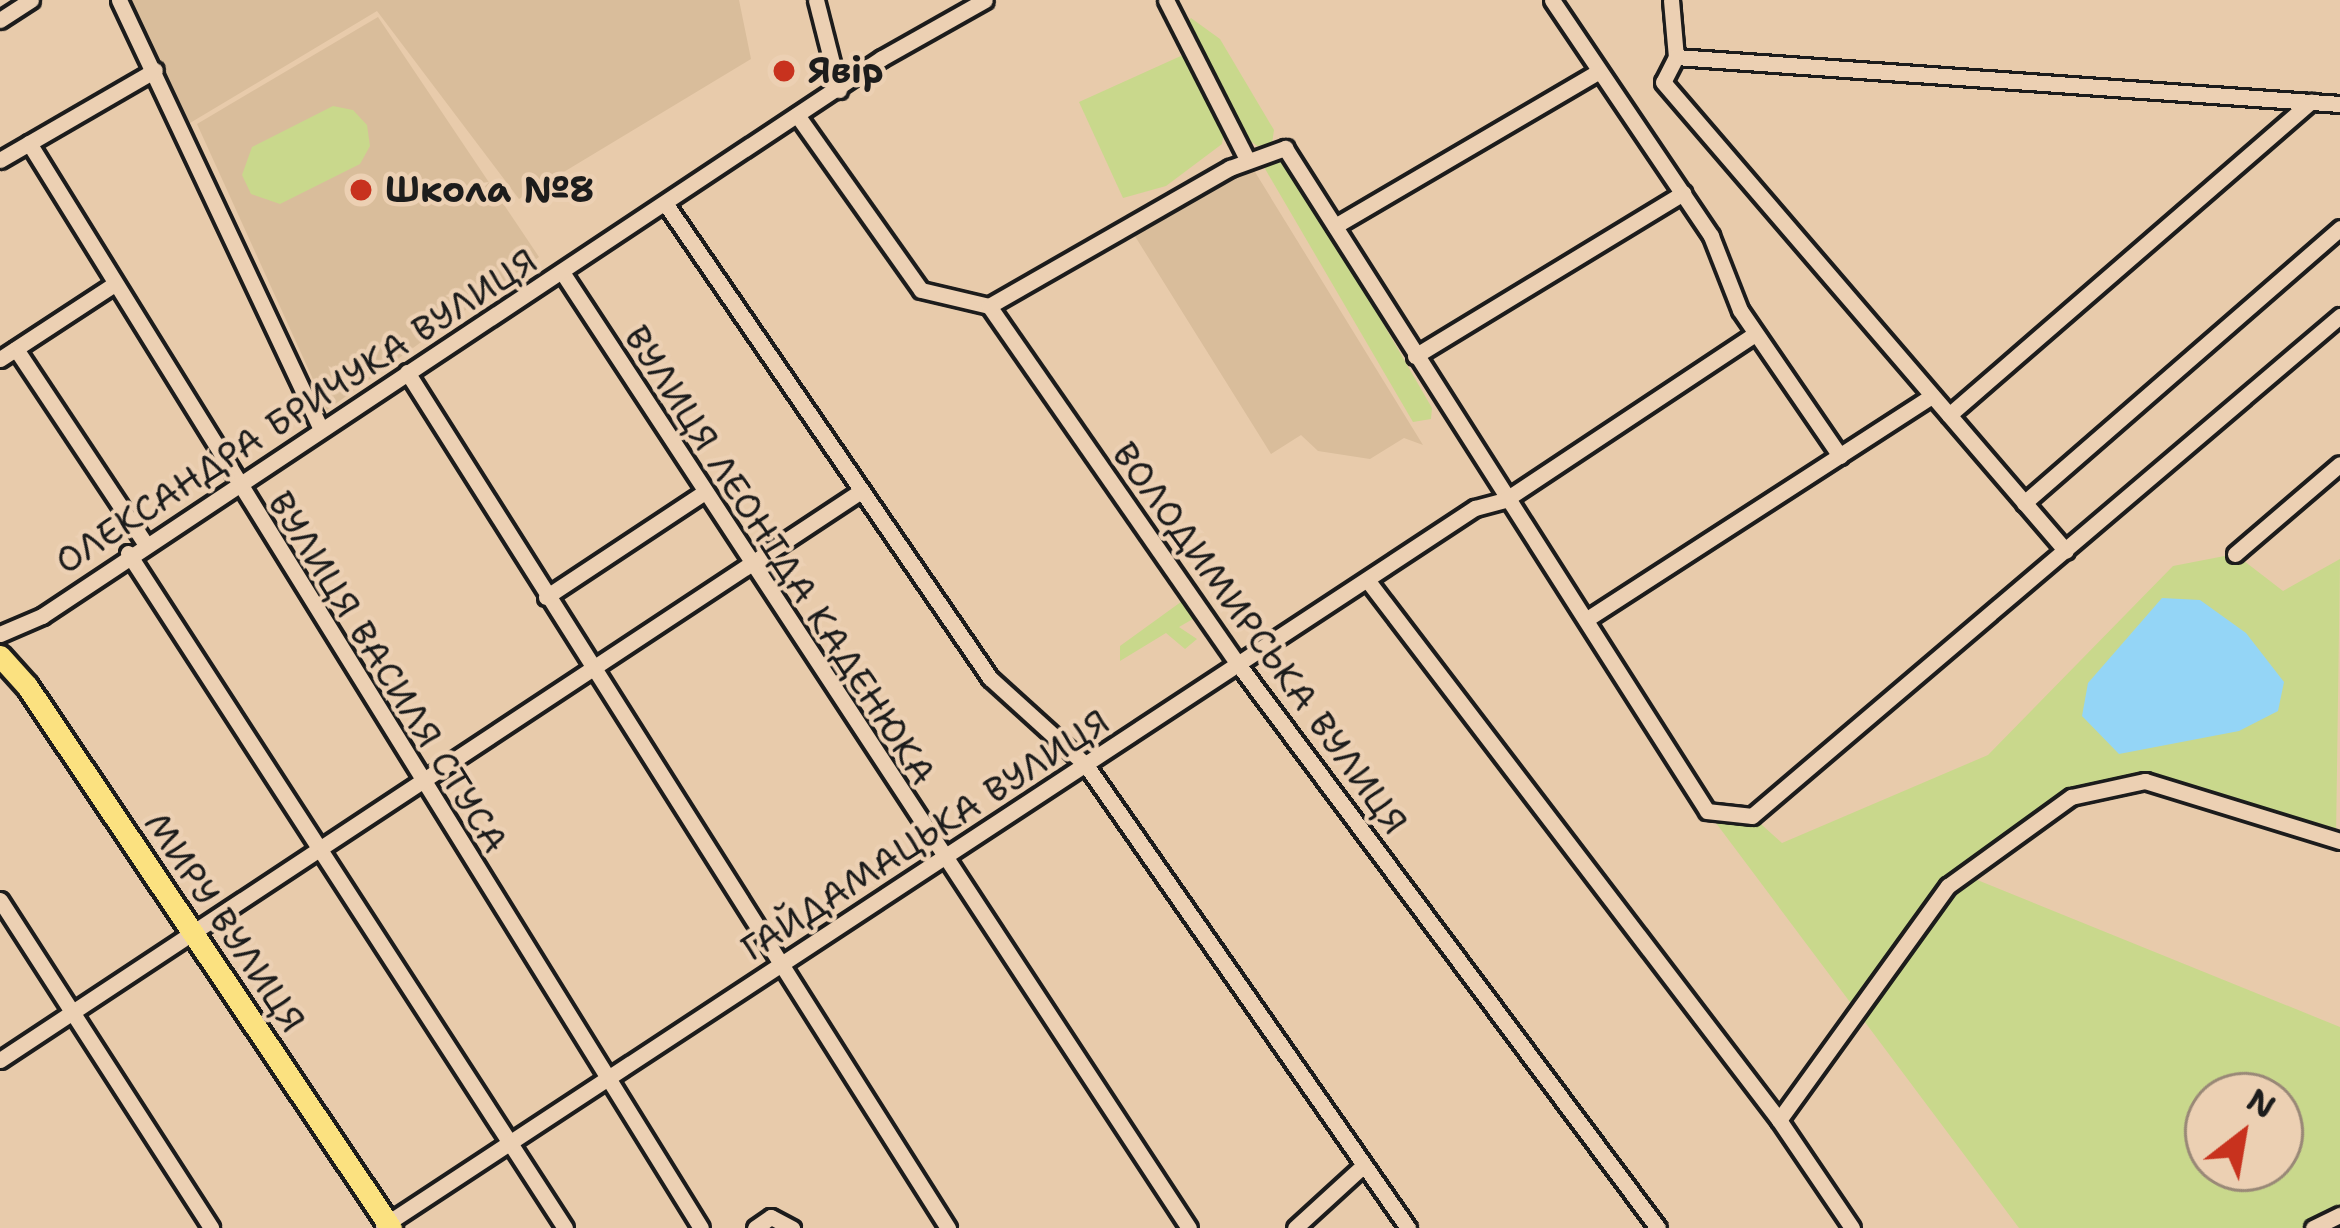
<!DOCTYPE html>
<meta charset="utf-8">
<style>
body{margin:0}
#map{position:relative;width:2340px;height:1228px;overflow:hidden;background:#e8cbab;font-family:"Shantell Sans",sans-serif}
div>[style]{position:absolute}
.built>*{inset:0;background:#d9bd9b}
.green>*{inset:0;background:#c9d88c}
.water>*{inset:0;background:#94d5f6}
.roads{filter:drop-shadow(3px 0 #1c1c1c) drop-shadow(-3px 0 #1c1c1c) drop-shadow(0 3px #1c1c1c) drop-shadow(0 -3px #1c1c1c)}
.minor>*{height:15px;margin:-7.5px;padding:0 7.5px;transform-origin:7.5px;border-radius:7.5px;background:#ecd0b3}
.major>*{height:21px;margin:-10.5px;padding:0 10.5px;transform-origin:10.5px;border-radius:10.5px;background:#fbe180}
.dots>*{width:33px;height:33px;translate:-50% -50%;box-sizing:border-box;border:6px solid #ecd0b3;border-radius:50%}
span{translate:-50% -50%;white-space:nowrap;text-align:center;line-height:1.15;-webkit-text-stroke:9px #ecd0b3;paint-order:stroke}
.poi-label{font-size:36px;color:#1c1c1c;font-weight:700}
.left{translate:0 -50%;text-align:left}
.street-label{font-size:36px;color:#1c1c1c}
.north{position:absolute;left:2184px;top:1072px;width:120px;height:120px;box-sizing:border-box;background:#ecd0b3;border:3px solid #987;border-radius:50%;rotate:31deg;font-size:33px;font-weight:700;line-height:48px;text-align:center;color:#1c1c1c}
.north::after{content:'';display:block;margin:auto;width:42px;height:54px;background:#c8321e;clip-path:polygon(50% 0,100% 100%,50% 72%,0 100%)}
</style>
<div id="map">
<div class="built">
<div style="clip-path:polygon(127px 0,739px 0,751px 59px,519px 199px,377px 11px,190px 123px)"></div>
<div style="clip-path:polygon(378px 17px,539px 257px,327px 410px,197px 124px)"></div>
<div style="clip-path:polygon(1247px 159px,1423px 445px,1404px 438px,1370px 459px,1318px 451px,1301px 435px,1271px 454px,1128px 225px)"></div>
</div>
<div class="green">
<div style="clip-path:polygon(1191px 18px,1220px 39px,1274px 130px,1272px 144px,1257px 146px,1245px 137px,1182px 27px)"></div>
<div style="clip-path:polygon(1183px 55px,1224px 131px,1222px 144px,1166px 186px,1123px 198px,1079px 102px)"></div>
<div style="clip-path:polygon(333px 106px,353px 110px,367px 125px,370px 146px,360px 164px,280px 204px,251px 194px,242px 175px,252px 147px)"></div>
<div style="clip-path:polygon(1277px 156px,1309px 195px,1432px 408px,1431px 419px,1413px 422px,1264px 167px)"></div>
<div style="clip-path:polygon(evenodd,2235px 554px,2283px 591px,2340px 559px,2336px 839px,2145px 781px,2071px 797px,1965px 875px,2340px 1027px,2340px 1215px,2313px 1228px,2019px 1228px,1707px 811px,1752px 816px,1782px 843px,1988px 755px,2173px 566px,2235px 554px,2208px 1096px,2280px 1096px,2280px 1168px,2208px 1168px,2208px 1096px)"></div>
<div style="clip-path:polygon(1185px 599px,1198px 616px,1179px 627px,1197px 639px,1185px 649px,1166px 633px,1120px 661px,1120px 646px)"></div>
</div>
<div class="water">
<div style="clip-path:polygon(2162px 598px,2200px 600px,2246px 633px,2284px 682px,2278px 711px,2239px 731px,2119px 754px,2082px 716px,2088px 683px)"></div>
</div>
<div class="roads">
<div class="minor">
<div style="left:119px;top:0;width:472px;rotate:64.8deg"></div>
<div style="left:816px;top:0;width:93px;rotate:75.7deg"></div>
<div style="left:1166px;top:0;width:178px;rotate:63deg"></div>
<div style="left:1552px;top:0;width:285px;rotate:56deg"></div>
<div style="left:1711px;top:236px;width:79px;rotate:68.6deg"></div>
<div style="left:1740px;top:310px;width:177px;rotate:55.6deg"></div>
<div style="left:1671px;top:0;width:57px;rotate:85deg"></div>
<div style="left:1676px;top:57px;width:28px;rotate:117deg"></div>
<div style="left:1663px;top:82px;width:618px;rotate:49.33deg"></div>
<div style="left:0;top:20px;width:37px;rotate:-33deg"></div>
<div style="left:1676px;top:57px;width:666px;rotate:4.05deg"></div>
<div style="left:797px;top:115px;width:214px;rotate:54.7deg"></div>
<div style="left:921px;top:290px;width:70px;rotate:13.2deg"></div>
<div style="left:989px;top:306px;width:436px;rotate:55.2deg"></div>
<div style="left:1238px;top:664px;width:703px;rotate:53.33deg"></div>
<div style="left:29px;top:143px;width:1276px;rotate:58.23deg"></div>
<div style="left:0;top:160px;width:179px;rotate:-30.1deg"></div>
<div style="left:665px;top:203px;width:576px;rotate:55.62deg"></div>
<div style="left:990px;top:678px;width:130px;rotate:42.2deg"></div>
<div style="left:1086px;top:765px;width:564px;rotate:55.18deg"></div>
<div style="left:1335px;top:226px;width:303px;rotate:-30.4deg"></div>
<div style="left:562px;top:272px;width:1143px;rotate:56.74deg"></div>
<div style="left:989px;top:306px;width:278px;rotate:-29.8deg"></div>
<div style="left:1230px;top:168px;width:59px;rotate:-20deg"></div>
<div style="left:1285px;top:148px;width:786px;rotate:57.52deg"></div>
<div style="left:1707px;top:811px;width:45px;rotate:6.3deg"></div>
<div style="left:1752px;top:816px;width:772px;rotate:-40.38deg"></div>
<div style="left:16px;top:349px;width:232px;rotate:56.4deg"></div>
<div style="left:1415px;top:356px;width:314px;rotate:-31.3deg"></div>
<div style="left:0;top:359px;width:135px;rotate:-33.2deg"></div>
<div style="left:407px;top:372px;width:1013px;rotate:57.71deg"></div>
<div style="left:1949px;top:415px;width:479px;rotate:-40.9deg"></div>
<div style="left:2024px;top:503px;width:419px;rotate:-41deg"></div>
<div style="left:128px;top:553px;width:804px;rotate:57.08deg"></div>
<div style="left:2235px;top:554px;width:138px;rotate:-40.6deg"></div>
<div style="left:1368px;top:581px;width:678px;rotate:52.67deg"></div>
<div style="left:1779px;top:1120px;width:130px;rotate:55.9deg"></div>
<div style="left:546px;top:597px;width:188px;rotate:-33.5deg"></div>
<div style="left:1587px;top:619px;width:411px;rotate:-32.9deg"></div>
<div style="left:0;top:634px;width:46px;rotate:-23.2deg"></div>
<div style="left:42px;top:616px;width:1008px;rotate:-33.6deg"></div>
<div style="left:882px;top:58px;width:118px;rotate:-29.4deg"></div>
<div style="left:0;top:900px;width:390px;rotate:57.2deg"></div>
<div style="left:0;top:1060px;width:1032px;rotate:-33.46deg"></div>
<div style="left:1779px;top:1120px;width:289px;rotate:-54.2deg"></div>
<div style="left:1948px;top:886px;width:152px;rotate:-35.9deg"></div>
<div style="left:2071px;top:797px;width:76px;rotate:-12.2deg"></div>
<div style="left:2145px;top:781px;width:204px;rotate:17.1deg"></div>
<div style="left:383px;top:1226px;width:1307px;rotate:-33.33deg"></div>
<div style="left:1475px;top:508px;width:31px;rotate:-15deg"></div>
<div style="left:1505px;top:500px;width:300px;rotate:-33.6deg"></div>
<div style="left:755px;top:1228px;width:19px;rotate:-35deg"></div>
<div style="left:771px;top:1217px;width:24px;rotate:28deg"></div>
<div style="left:1295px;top:1228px;width:93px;rotate:-42.4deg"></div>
<div style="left:2313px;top:1228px;width:30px;rotate:-26deg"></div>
</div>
<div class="major">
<div style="left:0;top:656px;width:40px;rotate:48deg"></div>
<div style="left:27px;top:686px;width:653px;rotate:56.12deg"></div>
</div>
</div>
<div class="dots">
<div style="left:784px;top:71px;background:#c8321e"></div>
<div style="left:361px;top:190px;background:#c8321e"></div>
</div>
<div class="poi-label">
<span class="left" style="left:808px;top:71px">Явiр</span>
<span class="left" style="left:385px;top:190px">Школа №8</span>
</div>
<div class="street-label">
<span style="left:296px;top:411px;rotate:-33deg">ОЛЕКСАНДРА БРИЧУКА ВУЛИЦЯ</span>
<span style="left:780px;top:555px;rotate:57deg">ВУЛИЦЯ ЛЕОНІДА КАДЕНЮКА</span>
<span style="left:1260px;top:638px;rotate:54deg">ВОЛОДИМИРСЬКА ВУЛИЦЯ</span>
<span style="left:388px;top:672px;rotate:58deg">ВУЛИЦЯ ВАСИЛЯ СТУСА</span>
<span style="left:925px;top:835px;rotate:-33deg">ГАЙДАМАЦЬКА ВУЛИЦЯ</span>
<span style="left:225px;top:922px;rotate:56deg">МИРУ ВУЛИЦЯ</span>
</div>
<div class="north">N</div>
</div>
